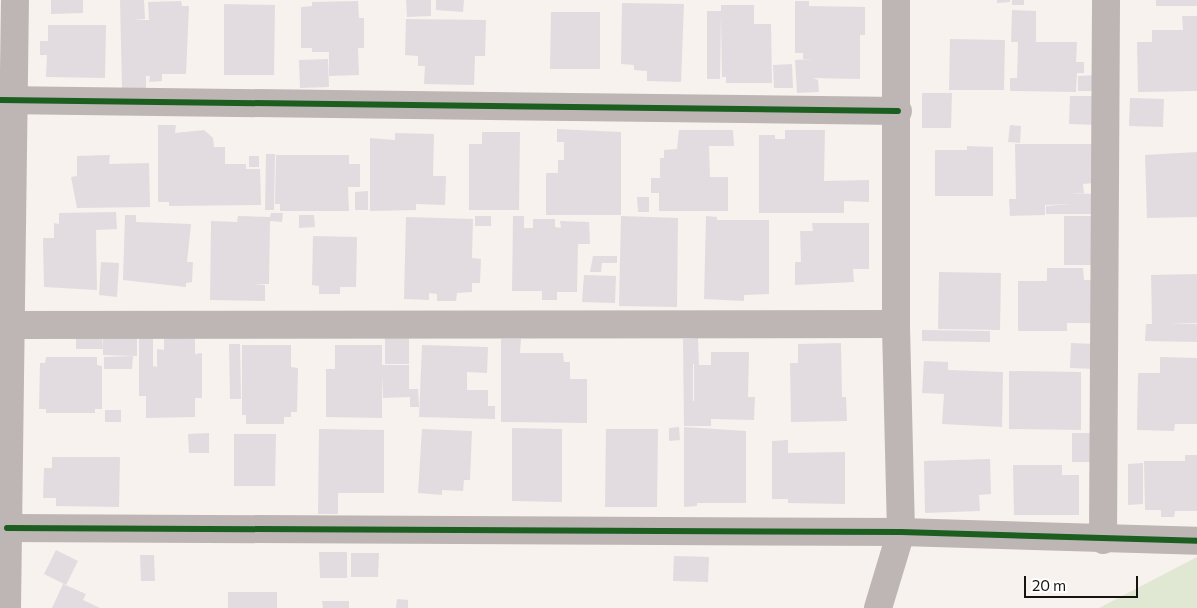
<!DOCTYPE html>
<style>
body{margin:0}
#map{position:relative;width:1197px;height:608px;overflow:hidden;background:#f7f2ed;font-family:Commissioner,sans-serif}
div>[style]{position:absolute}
.green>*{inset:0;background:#e0e7d3}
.building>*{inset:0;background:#e2dce1}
.street>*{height:28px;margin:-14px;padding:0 14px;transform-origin:14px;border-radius:14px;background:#bdb6b4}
.cycleway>*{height:6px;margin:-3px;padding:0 3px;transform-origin:3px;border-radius:3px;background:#1b5e20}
span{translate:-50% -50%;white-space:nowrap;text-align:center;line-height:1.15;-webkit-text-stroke:4px #fff;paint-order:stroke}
.scale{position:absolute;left:1024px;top:576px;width:114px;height:22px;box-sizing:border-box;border:2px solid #161310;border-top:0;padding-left:6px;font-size:15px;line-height:18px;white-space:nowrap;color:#161310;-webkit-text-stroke:4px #fff;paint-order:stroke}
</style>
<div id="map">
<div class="green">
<div style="clip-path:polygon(1197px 557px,1197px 608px,1099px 608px)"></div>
</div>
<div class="building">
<div style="clip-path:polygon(51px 0,83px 0,83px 13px,51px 14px)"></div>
<div style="clip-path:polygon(120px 0,144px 0,145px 19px,133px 20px,149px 20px,148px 2px,181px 1px,182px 6px,189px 6px,186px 74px,162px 74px,162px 81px,149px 82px,150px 76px,146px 76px,146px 88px,122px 88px)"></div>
<div style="clip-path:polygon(406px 0,431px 0,431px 16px,407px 17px)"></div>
<div style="clip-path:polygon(436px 0,464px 0,463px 12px,436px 10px)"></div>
<div style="clip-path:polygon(997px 0,1010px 0,1010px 2px,997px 3px)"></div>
<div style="clip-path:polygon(1012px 0,1024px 0,1024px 5px,1012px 5px)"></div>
<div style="clip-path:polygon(1156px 0,1197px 0,1197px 6px,1156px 6px)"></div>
<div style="clip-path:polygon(358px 1px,359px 18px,364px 18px,364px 48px,358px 48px,359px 75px,329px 76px,329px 52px,312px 52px,312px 48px,301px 48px,301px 7px,312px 6px,312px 2px)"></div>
<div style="clip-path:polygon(795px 1px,809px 1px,809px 6px,865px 7px,865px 35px,860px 35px,860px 79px,813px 78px,818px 80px,819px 92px,797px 93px,795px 60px,813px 59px,803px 59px,803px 53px,795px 53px)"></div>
<div style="clip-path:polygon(622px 3px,684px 4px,681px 82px,647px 81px,647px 71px,634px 70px,634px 65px,621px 64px)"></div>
<div style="clip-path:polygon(224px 4px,275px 5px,274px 75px,224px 75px)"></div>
<div style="clip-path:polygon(721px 5px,754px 5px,754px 24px,771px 24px,772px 83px,726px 83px,726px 77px,722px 77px,721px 15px,720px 79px,707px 79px,707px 11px,721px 11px)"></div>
<div style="clip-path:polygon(1012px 10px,1036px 11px,1036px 42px,1077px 42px,1076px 62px,1084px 62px,1084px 73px,1077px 73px,1076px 92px,1010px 91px,1010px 78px,1017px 78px,1018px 42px,1011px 42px)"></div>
<div style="clip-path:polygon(551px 12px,600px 12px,600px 69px,550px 69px)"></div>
<div style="clip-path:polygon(1182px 16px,1197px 16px,1197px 91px,1138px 92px,1137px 42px,1152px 42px,1152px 30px,1183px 30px)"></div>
<div style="clip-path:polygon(406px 19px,486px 20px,485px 56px,475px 56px,474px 85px,424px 84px,425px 66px,418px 66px,418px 56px,405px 55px)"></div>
<div style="clip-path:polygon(48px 25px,106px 25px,105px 78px,46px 77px,47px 55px,40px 55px,40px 41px,48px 41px)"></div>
<div style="clip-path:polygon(950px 39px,1005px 40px,1004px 90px,949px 90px)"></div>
<div style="clip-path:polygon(328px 59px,329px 87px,300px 88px,299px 60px)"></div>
<div style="clip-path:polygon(792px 64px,793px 88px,774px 88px,773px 65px)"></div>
<div style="clip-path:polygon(1099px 75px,1099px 91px,1078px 91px,1078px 76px)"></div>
<div style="clip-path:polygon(922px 93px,952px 93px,951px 128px,922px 128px)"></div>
<div style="clip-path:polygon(1070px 96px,1098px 96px,1098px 125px,1069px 124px)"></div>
<div style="clip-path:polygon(1130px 98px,1164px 99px,1163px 127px,1129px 126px)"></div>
<div style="clip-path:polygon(158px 125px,176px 125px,175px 133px,204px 130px,213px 138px,214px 147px,225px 147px,225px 164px,246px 164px,246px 169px,260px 169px,261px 205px,169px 206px,169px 202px,158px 202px)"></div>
<div style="clip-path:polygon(1010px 125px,1021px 126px,1020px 143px,1008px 142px)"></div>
<div style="clip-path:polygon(557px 129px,621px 132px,621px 215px,546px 215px,546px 173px,558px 173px,558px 160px,564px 160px,564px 142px,557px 142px)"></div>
<div style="clip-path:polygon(679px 130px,733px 130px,734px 146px,709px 146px,710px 177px,728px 177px,728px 211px,659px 211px,659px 193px,651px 193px,651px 178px,660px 178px,660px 158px,664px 158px,664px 150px,677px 149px)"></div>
<div style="clip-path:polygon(785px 130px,825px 130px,824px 181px,869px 180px,869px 202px,844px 201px,844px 213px,759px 213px,759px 135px,775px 135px,775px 139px,785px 139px)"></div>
<div style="clip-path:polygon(482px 132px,520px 132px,519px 210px,469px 210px,469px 144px,482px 144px)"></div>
<div style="clip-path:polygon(395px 133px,434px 134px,433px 176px,446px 176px,445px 205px,416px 204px,416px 210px,370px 211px,370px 138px,395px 140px)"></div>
<div style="clip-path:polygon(1015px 144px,1093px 144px,1094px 183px,1083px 184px,1084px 193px,1068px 193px,1094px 194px,1094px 214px,1046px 214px,1046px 206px,1073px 204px,1045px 205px,1045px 215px,1010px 216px,1009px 199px,1016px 199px)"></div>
<div style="clip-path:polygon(967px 146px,993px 147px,993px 196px,935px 196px,935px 150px,967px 150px)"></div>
<div style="clip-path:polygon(1197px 152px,1197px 217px,1147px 218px,1145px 155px)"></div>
<div style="clip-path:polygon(266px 154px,275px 154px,274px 210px,265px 210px)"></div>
<div style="clip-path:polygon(110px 155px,109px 164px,149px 163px,150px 207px,77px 208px,71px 177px,77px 176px,77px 156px)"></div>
<div style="clip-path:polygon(276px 155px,349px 155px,349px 164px,360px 164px,360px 187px,348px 187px,349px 211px,280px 211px,280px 204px,275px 204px)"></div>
<div style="clip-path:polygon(249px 156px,259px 156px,259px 167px,249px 167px)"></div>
<div style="clip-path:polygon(368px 191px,368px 210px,355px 210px,355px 192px)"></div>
<div style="clip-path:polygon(637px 197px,649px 197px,649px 212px,638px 212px)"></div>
<div style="clip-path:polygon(116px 212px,117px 229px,96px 230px,97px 290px,44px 287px,43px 238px,54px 238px,54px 223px,59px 224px,59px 213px)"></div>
<div style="clip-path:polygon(271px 213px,283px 213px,282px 222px,270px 221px,269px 284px,253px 284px,265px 285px,265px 301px,210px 300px,211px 221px,237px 222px,238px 216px,270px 217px)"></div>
<div style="clip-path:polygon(125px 215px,136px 215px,136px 222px,191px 224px,187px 262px,193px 262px,192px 282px,186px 283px,186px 287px,123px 280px)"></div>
<div style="clip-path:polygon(299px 215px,314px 215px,315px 227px,299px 228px)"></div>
<div style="clip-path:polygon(475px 216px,491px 216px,491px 226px,475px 226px)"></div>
<div style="clip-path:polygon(513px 216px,524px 216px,524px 228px,533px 228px,533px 219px,555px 219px,555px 227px,561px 228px,560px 221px,589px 222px,590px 244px,578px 244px,577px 292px,557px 292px,557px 300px,542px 300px,542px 291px,512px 291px)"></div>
<div style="clip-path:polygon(621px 216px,678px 218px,677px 307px,619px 306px)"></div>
<div style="clip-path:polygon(706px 216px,717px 217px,717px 220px,769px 220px,769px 294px,744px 295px,744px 301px,704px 299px)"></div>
<div style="clip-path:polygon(1064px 216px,1099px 216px,1098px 265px,1064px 265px)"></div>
<div style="clip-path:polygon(406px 217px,473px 219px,472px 258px,481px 259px,480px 283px,472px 283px,472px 292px,457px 293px,456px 301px,437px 301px,437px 294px,429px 293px,429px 300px,404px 299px)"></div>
<div style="clip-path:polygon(812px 223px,869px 223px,869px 269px,853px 269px,854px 282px,795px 285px,795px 262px,801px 262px,800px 231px,813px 231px)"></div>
<div style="clip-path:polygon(313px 236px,357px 237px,356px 287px,340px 287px,340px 294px,319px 294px,319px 286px,312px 285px)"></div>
<div style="clip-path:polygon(593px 256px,617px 256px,617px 263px,602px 263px,601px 272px,590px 272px)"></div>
<div style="clip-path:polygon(101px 262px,119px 263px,117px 297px,99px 295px)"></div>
<div style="clip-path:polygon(1047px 268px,1083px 268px,1084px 280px,1093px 280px,1093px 323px,1067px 323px,1067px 331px,1018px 331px,1018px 281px,1047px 281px)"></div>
<div style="clip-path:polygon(939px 272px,1001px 273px,1000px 330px,938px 329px)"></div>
<div style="clip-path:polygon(1197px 274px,1197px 323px,1170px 323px,1197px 324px,1197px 342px,1145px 341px,1146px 324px,1152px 324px,1151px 275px)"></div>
<div style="clip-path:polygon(584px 275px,616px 276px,615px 303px,582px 302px)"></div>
<div style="clip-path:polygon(922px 330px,990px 331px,990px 342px,922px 341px)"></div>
<div style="clip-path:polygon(76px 336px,102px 336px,103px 349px,76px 349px)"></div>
<div style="clip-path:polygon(164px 336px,195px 336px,195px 354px,202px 353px,202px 398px,195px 398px,195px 417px,146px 418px,146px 396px,139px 396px,139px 337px,153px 337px,153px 366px,157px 367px,157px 349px,164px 350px)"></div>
<div style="clip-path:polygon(103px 337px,137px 338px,137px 356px,103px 355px)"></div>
<div style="clip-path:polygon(409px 337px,409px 364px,385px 364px,385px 338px)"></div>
<div style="clip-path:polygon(evenodd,698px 338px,699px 365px,711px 365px,711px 352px,749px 352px,748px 397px,755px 397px,754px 420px,711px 419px,711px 426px,684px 426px,683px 339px,698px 338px,693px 364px,694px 364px,694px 401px,693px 401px,693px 364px)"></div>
<div style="clip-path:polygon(501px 339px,521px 339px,520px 353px,563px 353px,564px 362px,570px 362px,570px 379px,587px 379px,587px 423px,501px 422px)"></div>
<div style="clip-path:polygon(841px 343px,842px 397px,846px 397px,847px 421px,791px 422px,790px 363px,798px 363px,798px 344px)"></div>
<div style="clip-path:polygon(1071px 343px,1096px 344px,1095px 369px,1070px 368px)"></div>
<div style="clip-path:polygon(229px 344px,240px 344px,241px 399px,230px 399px)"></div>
<div style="clip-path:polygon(242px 345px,291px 345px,291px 367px,298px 368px,297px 412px,291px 412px,291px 417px,284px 417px,284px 424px,246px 424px,246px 415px,242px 415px)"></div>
<div style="clip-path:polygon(335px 345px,382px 345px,382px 365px,409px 365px,409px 389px,418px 389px,419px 407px,410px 407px,410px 397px,383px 398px,382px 374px,382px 418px,326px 417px,326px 369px,335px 369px)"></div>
<div style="clip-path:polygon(422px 345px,488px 347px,487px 373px,467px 372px,467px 390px,488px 390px,488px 406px,495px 406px,495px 419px,419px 417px)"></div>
<div style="clip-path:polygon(133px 356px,132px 369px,104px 369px,104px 357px)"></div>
<div style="clip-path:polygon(46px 357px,97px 357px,97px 365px,102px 366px,102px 409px,95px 409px,95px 413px,46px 413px,46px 409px,39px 409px,40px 363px,45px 363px)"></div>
<div style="clip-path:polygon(1160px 357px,1197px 358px,1197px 424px,1175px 424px,1174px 431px,1137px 430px,1138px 373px,1160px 373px)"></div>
<div style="clip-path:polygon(924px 361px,948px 362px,948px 370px,1003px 372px,1002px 427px,942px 424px,944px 394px,922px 393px)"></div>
<div style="clip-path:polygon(1009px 371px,1081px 372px,1081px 430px,1009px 429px)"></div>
<div style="clip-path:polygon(105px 410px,121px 410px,121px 422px,105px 422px)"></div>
<div style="clip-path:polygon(679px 427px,680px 440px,669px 441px,669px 428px)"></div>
<div style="clip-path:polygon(684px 427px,746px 431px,746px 503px,697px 503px,697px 506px,684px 507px)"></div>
<div style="clip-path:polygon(512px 428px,562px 429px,562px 502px,512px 501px)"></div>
<div style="clip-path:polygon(319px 429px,384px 430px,384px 493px,338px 493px,338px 514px,318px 514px)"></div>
<div style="clip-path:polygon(422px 429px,472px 431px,470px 480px,464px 480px,463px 491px,442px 490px,442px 495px,418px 493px)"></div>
<div style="clip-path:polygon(606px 429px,658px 429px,657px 507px,605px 507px)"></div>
<div style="clip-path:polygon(209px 433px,209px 453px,189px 453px,188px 434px)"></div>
<div style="clip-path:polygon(1072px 433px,1095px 433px,1094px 462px,1072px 462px)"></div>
<div style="clip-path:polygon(234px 434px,276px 434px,275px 486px,234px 486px)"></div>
<div style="clip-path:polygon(788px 440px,788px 453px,845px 452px,845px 504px,788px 503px,788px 478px,788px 499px,772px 499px,772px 441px)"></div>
<div style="clip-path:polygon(1185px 455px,1197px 455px,1197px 511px,1175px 511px,1174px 517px,1161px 517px,1161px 510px,1145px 510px,1144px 461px,1185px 461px)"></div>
<div style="clip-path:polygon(52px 457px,120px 457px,119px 507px,56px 506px,56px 498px,43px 498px,44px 468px,52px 468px)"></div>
<div style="clip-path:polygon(990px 459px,991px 494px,979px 495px,980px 511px,925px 513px,924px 461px)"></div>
<div style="clip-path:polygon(1143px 463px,1143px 504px,1128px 505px,1128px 464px)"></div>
<div style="clip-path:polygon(1013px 465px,1062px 465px,1062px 475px,1079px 475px,1079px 515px,1014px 515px)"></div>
<div style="clip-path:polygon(56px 550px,78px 561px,66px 585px,44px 574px)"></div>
<div style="clip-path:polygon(319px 552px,347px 552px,347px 578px,320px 578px)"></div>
<div style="clip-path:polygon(351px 553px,379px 553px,378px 577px,351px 577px)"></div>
<div style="clip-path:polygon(140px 555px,154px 555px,155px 581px,141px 581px)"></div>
<div style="clip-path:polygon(674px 556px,709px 557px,708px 582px,673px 581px)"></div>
<div style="clip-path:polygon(63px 584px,86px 594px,83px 600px,100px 608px,52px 608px)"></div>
<div style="clip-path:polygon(228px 592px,277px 592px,277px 608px,228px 608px)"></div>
<div style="clip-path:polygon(397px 599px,408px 600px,408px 608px,396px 608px)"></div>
<div style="clip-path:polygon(322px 601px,349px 601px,349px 608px,323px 608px)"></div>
</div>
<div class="street">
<div style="left:0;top:100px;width:898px;rotate:0.7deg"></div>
<div style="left:0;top:325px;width:896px;rotate:-0.06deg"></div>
<div style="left:7px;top:528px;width:894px;rotate:0.26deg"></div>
<div style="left:901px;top:532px;width:296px;rotate:1.7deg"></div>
<div style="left:1103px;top:540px;width:540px;rotate:-89.68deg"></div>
<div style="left:7px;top:608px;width:608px;rotate:-89.25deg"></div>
<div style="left:878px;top:608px;width:79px;rotate:-73.2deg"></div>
<div style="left:901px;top:532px;width:208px;rotate:-91.4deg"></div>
<div style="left:896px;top:324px;width:324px;rotate:-90deg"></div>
</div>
<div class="cycleway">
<div style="left:0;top:100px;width:898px;rotate:0.7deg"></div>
<div style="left:7px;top:528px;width:894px;rotate:0.26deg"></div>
<div style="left:901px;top:532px;width:296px;rotate:1.7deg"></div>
</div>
<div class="scale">20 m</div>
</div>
